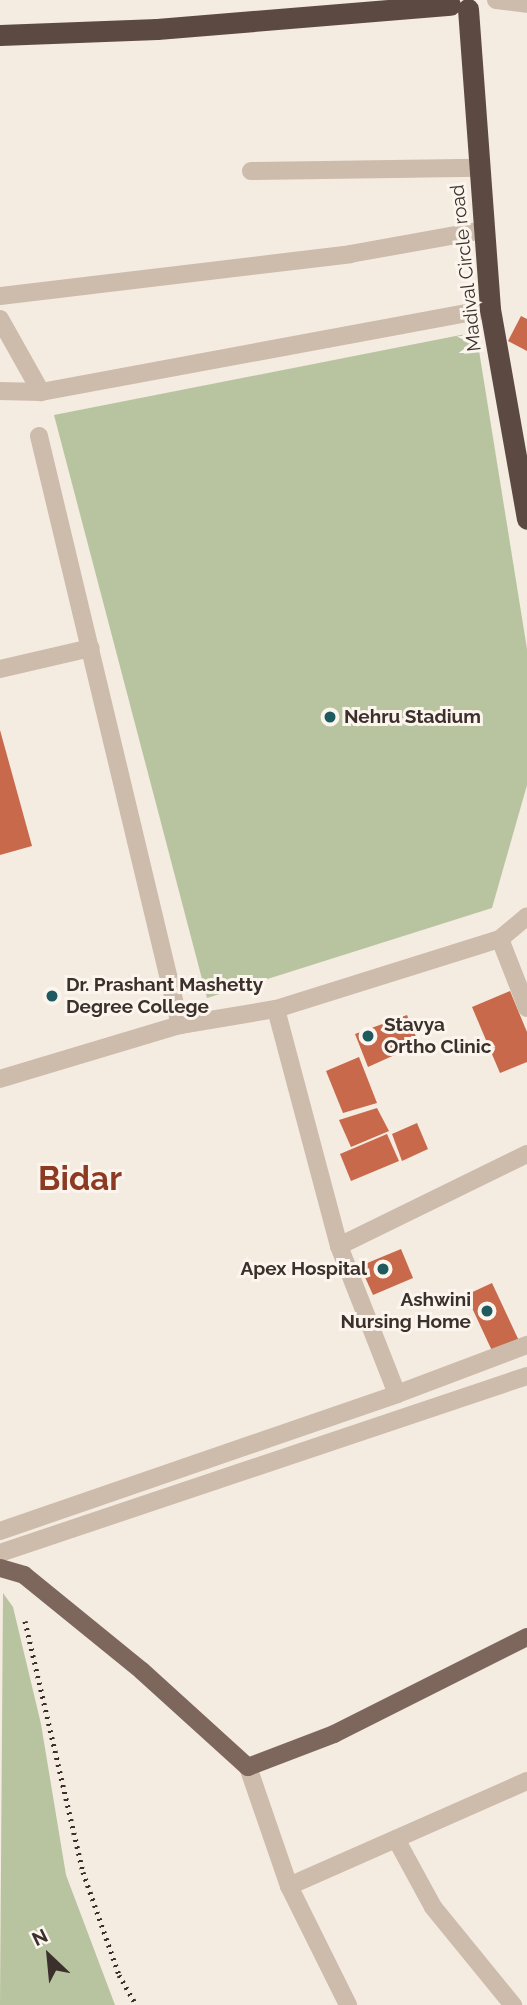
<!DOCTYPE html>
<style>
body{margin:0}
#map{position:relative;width:527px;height:2005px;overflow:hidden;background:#f4ebe1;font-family:Raleway,sans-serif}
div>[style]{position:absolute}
.green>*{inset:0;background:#b8c4a0}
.building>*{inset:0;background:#c8694b}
.minor>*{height:18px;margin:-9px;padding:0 9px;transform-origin:9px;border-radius:9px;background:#cdbbac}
.major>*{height:18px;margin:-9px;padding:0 9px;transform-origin:9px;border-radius:9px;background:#7d675c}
.highway>*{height:21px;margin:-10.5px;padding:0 10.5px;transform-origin:10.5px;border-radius:10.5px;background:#5c4a42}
.rail>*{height:5px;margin-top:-2.5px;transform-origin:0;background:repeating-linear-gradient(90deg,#3b302b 0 2px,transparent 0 7px)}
.dots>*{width:19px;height:19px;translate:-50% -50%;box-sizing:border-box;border:4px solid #fbf5ee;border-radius:50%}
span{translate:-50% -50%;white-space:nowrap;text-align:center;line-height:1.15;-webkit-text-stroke:6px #fbf5ee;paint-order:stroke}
.street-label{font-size:19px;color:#3b302b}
.poi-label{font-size:19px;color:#3b302b;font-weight:700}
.left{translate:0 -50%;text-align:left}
.right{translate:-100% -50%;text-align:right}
.town-label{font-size:33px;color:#8c3b22;font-weight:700}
.north{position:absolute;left:14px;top:1921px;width:70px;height:70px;-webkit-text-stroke:5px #fbf5ee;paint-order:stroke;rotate:334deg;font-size:19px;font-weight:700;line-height:28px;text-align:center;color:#3b302b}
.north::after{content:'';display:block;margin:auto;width:24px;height:32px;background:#3b302b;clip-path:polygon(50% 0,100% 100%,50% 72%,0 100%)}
</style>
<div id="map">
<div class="green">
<div style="clip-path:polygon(476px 332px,527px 649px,527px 785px,492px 908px,207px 998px,54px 415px)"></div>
<div style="clip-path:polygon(3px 1593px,13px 1607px,41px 1724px,66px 1875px,115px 2005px,0 2005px)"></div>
</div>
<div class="building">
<div style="clip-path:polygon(521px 316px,527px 319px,527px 351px,508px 341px)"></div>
<div style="clip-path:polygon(0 730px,32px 846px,0 855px)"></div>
<div style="clip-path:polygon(510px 991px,527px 1032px,527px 1062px,500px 1073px,472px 1007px)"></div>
<div style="clip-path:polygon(407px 1015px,419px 1044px,368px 1067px,355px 1034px)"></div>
<div style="clip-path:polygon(359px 1057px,377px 1103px,343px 1113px,326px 1071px)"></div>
<div style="clip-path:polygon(377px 1108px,389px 1131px,351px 1147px,339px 1120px)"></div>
<div style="clip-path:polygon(417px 1123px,428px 1149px,402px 1161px,392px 1134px)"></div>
<div style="clip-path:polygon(387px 1134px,399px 1161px,351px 1181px,340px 1154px)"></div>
<div style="clip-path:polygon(401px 1249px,413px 1278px,373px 1295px,360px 1266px)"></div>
<div style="clip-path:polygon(492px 1283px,520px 1343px,494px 1355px,466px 1295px)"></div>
</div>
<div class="minor">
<div style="left:496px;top:0;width:31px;rotate:7deg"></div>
<div style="left:251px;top:171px;width:228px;rotate:-0.8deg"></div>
<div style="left:0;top:296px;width:353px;rotate:-6.8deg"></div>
<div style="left:350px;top:254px;width:135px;rotate:-10.2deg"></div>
<div style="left:0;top:319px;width:84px;rotate:60.7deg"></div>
<div style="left:0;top:391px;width:41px;rotate:1.4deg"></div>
<div style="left:41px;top:392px;width:457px;rotate:-10.5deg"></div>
<div style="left:39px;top:436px;width:606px;rotate:76.54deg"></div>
<div style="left:0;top:669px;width:93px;rotate:-13deg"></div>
<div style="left:500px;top:939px;width:74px;rotate:68.6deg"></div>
<div style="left:0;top:1079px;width:188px;rotate:-16.7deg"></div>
<div style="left:180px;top:1025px;width:97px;rotate:-9.5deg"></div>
<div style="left:339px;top:1246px;width:209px;rotate:-26.1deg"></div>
<div style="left:397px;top:1394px;width:159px;rotate:-111.4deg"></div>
<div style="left:339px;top:1246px;width:245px;rotate:-104.9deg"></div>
<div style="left:276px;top:1009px;width:235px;rotate:-17.4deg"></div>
<div style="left:500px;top:939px;width:35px;rotate:-40deg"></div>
<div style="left:0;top:1531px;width:420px;rotate:-19deg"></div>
<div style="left:397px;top:1394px;width:139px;rotate:-20.7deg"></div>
<div style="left:0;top:1553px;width:556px;rotate:-18.57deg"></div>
<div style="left:248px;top:1767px;width:126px;rotate:71deg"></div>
<div style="left:289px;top:1886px;width:133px;rotate:63.6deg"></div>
<div style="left:396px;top:1839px;width:77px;rotate:61.4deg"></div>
<div style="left:433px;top:1907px;width:127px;rotate:50.8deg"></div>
<div style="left:289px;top:1886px;width:260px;rotate:-23.8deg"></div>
</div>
<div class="major">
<div style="left:0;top:1568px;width:25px;rotate:16deg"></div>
<div style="left:24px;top:1575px;width:152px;rotate:39.1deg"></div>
<div style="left:142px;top:1671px;width:143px;rotate:42.2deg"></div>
<div style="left:248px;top:1767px;width:92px;rotate:-21deg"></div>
<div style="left:334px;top:1734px;width:216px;rotate:-26.7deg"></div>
</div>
<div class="highway">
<div style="left:468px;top:9px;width:301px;rotate:85.8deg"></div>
<div style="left:490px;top:309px;width:213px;rotate:80deg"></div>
<div style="left:0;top:35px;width:157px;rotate:-2.2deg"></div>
<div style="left:157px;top:29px;width:294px;rotate:-4.7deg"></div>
</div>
<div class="rail">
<div style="left:25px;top:1621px;width:258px;rotate:77deg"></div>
<div style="left:83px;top:1872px;width:109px;rotate:70.7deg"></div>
<div style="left:119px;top:1975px;width:34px;rotate:60deg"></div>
</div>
<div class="dots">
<div style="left:330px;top:717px;background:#1f5a5e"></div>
<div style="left:52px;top:996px;background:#1f5a5e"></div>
<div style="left:368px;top:1036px;background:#1f5a5e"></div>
<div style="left:383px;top:1269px;background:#1f5a5e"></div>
<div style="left:487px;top:1311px;background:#1f5a5e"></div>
</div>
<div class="street-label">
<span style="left:466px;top:268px;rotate:-96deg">Madival Circle road</span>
</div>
<div class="poi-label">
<span class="left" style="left:344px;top:717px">Nehru Stadium</span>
<span class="left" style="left:66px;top:996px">Dr. Prashant Mashetty<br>Degree College</span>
<span class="left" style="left:384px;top:1036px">Stavya<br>Ortho Clinic</span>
<span class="right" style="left:367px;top:1269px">Apex Hospital</span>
<span class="right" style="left:471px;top:1311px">Ashwini<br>Nursing Home</span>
</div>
<div class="town-label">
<span style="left:80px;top:1179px">Bidar</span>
</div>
<div class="north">N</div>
</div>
